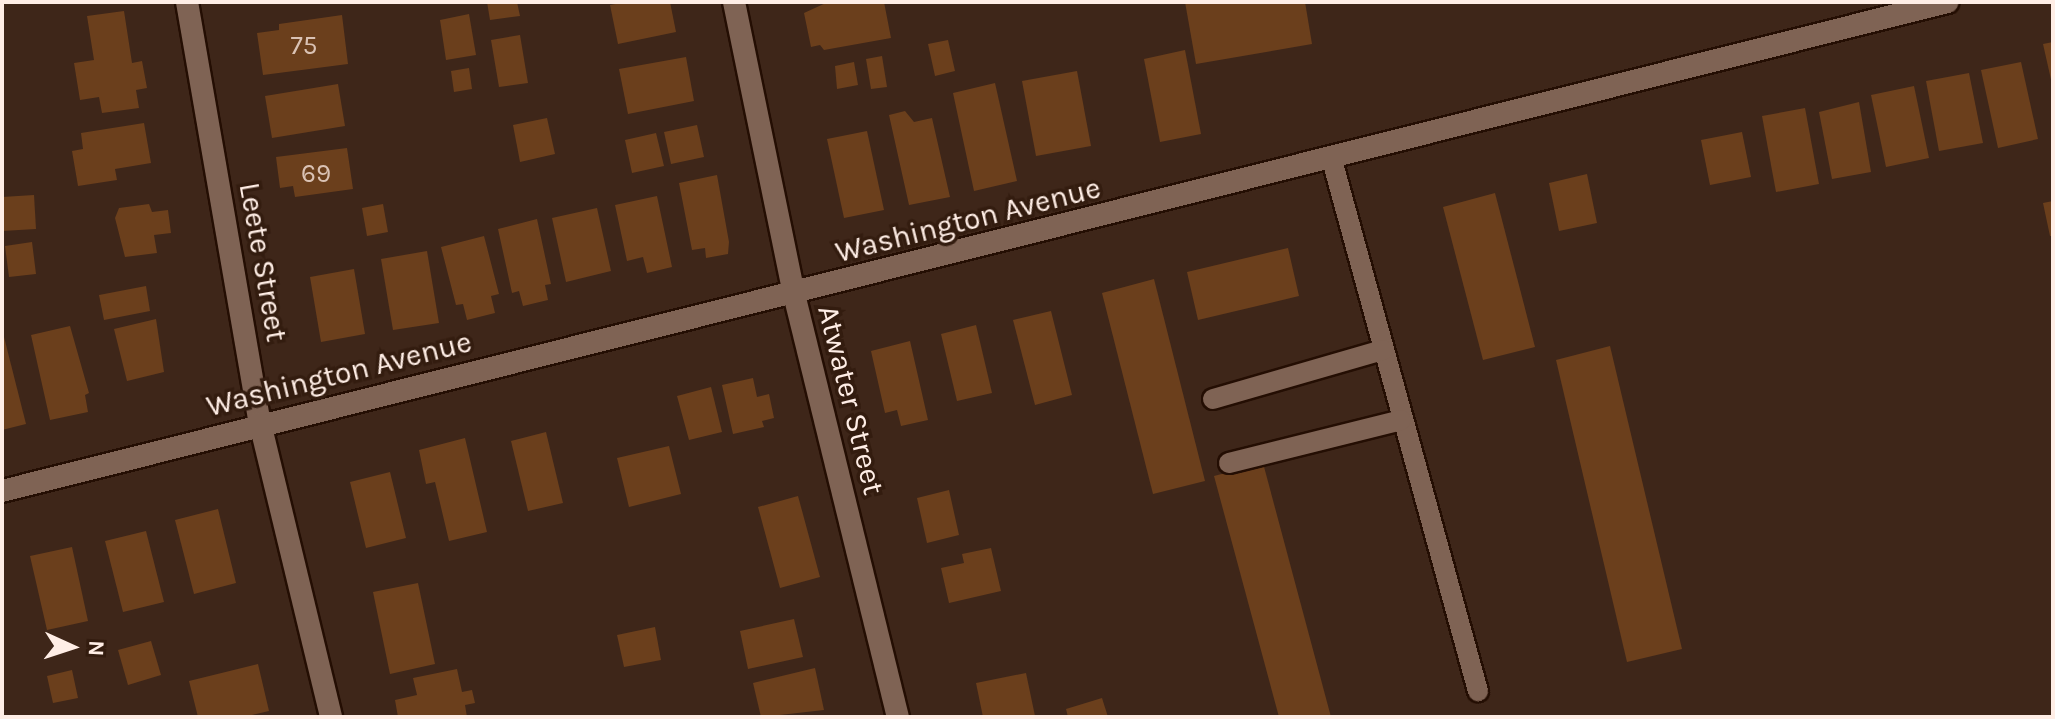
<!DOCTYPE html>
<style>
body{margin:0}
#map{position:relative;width:2055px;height:719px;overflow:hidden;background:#3e2619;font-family:Karla,sans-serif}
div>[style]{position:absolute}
.building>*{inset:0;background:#6b3f1c}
.roads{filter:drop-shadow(2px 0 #240e03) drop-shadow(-2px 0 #240e03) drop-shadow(0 2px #240e03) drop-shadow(0 -2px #240e03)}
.service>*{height:20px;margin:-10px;padding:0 10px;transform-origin:10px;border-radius:10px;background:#7f6354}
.minor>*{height:22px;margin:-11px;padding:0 11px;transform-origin:11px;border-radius:11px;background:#7f6354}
span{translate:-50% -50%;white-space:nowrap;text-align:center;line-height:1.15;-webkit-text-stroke:7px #331c0f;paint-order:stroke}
.number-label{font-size:26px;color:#dac2b4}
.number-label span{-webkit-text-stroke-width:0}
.street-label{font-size:30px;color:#ffeee6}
.frame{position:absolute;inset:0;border:4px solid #ffeee6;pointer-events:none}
.north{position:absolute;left:32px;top:607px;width:80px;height:80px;-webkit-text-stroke:6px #331c0f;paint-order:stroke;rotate:93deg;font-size:22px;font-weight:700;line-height:32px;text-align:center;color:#ffeee6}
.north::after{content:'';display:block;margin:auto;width:28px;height:36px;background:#ffeee6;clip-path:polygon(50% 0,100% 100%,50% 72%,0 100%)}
</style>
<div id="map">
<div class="building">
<div style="clip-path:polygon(487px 2px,517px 2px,520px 16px,490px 20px)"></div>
<div style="clip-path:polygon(626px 2px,670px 2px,676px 32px,618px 44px,610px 5px)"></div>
<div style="clip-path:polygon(828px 2px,884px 2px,891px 38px,824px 50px,820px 45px,811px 47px,804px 13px)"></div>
<div style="clip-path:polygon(1185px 2px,1305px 2px,1312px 44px,1196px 64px)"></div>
<div style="clip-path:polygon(124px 11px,132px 63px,142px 61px,147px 88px,136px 90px,139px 108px,102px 113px,99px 97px,80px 100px,74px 63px,94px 60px,87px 16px)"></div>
<div style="clip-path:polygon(469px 14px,476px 55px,446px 60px,440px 20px)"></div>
<div style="clip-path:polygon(342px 15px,348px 64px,263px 75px,257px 33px,279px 30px,279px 24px)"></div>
<div style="clip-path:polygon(520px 35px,528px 83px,499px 87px,491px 40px)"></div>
<div style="clip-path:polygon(948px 40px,955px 71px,935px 76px,928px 44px)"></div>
<div style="clip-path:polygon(2053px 42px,2053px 84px,2052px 84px,2043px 44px)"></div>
<div style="clip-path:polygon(1185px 50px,1201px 134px,1160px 142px,1144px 59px)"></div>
<div style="clip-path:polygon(882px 56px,887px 87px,871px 89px,866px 59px)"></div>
<div style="clip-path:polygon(686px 57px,694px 101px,628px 114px,619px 69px)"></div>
<div style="clip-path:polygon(854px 62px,858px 85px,837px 89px,835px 66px)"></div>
<div style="clip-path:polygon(2021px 62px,2038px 139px,1998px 148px,1981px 70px)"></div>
<div style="clip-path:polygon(469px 68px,472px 89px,454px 92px,451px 71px)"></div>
<div style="clip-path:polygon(1077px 71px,1091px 146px,1036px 156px,1022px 81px)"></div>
<div style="clip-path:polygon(1969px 73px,1983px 143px,1939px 151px,1926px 81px)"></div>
<div style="clip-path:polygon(995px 83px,1017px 181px,974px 191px,953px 93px)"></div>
<div style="clip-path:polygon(338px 84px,345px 126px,272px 138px,265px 96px)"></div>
<div style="clip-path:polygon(1914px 86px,1929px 158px,1886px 167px,1871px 95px)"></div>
<div style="clip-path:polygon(1859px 102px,1871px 172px,1832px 179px,1819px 112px)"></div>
<div style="clip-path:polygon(1805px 108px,1819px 184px,1776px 192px,1762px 116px)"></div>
<div style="clip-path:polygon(905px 111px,914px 122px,932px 118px,950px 197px,909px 205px,889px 115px)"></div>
<div style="clip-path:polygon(547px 118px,555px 154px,520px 162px,513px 125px)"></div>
<div style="clip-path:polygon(144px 123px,151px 163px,115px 169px,117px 180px,78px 186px,72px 151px,83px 149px,81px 133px)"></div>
<div style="clip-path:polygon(697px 125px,704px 157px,671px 164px,664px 132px)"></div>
<div style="clip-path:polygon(867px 131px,884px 210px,844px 218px,827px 139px)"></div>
<div style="clip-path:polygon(1742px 132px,1751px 177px,1710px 185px,1701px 140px)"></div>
<div style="clip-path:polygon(656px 133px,664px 166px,632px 173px,625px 140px)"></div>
<div style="clip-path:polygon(347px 148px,353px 189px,295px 197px,293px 186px,280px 188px,276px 157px)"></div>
<div style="clip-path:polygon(1587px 174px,1597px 223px,1559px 231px,1549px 183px)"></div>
<div style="clip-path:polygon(717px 175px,729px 242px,728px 254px,706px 258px,705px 248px,692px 250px,679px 183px)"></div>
<div style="clip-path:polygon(1495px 193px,1535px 347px,1483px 360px,1443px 207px)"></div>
<div style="clip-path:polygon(34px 195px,36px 229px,2px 231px,2px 197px)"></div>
<div style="clip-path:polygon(657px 196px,672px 267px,647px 273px,643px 257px,627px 261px,615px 205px)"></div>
<div style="clip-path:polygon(2053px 201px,2053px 236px,2050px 236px,2043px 203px)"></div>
<div style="clip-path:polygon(149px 204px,152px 212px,168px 210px,171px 233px,154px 235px,157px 253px,125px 257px,115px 218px,119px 208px)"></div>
<div style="clip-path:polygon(383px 204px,388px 232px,367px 236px,362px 208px)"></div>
<div style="clip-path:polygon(597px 208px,611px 271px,566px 282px,552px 218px)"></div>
<div style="clip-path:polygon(537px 219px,551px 284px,545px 285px,548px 300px,523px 306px,519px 291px,512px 293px,498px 229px)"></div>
<div style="clip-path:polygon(484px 236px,499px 294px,491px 296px,495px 313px,467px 320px,463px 304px,456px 305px,441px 247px)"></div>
<div style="clip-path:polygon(32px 242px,36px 274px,9px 277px,5px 246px)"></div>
<div style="clip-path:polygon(1288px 248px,1299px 296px,1198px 320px,1187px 272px)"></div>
<div style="clip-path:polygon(427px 251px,439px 323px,393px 330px,381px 259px)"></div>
<div style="clip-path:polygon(354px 269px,365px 334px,321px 342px,310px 277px)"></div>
<div style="clip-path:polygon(1154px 279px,1205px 481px,1153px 494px,1102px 293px)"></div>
<div style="clip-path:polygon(146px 286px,150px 311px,104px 320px,99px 295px)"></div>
<div style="clip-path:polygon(1051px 311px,1072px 395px,1035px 405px,1013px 320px)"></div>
<div style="clip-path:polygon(156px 319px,164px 372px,127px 381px,114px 329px)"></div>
<div style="clip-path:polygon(976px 325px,992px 393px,957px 401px,941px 334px)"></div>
<div style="clip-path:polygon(70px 326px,89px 393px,85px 395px,88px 412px,50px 420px,31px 335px)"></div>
<div style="clip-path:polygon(2px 329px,26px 424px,2px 430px)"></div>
<div style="clip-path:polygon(910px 341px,928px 420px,901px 426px,897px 410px,885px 413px,871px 351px)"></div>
<div style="clip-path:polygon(1610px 346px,1682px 649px,1627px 662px,1556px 360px)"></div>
<div style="clip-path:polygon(753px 378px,757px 397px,769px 394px,774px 418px,762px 421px,764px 427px,733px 434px,722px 385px)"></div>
<div style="clip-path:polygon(711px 387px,722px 432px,689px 440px,677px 396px)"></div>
<div style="clip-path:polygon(546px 432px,563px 503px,528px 511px,511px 441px)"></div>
<div style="clip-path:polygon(465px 438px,487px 532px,449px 541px,435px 482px,426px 484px,419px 450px)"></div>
<div style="clip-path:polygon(669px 446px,681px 494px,629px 507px,617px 458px)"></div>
<div style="clip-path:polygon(1263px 463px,1331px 717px,1279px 717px,1214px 476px)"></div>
<div style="clip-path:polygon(390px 472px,406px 538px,366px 548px,350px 482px)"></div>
<div style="clip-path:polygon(949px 490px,959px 535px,927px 543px,917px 498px)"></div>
<div style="clip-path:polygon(798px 496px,820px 577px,780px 588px,758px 507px)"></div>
<div style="clip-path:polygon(218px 509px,236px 583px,194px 594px,175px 520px)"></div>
<div style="clip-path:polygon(146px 531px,164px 602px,123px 612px,105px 541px)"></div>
<div style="clip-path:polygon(72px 547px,88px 621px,47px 630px,30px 556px)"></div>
<div style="clip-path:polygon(991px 548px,1001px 591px,949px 603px,941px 568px,964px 563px,962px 554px)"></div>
<div style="clip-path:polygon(418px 583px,435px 664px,390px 674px,373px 592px)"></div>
<div style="clip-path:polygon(794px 619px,803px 657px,748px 669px,740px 631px)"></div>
<div style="clip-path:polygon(655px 627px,661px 660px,624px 667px,617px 635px)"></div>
<div style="clip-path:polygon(151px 641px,161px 675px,128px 685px,118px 650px)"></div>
<div style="clip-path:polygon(258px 664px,269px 711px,244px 717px,198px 717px,189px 681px)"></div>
<div style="clip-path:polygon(815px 668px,824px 710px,761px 717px,753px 683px)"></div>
<div style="clip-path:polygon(457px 669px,462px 692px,472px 690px,475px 703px,465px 705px,467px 717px,398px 717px,395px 700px,417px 695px,413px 678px)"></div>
<div style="clip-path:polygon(72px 670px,78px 698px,53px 703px,47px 676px)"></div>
<div style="clip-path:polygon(1026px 673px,1035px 716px,983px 717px,976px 683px)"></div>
<div style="clip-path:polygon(1102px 698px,1108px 717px,1068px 717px,1066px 709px)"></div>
</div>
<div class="roads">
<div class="service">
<div style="left:1332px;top:160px;width:551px;rotate:74.63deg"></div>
<div style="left:1213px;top:399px;width:177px;rotate:-16.1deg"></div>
<div style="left:1229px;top:463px;width:177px;rotate:-14deg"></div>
</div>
<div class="minor">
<div style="left:187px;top:2px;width:427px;rotate:80.2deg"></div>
<div style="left:260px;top:423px;width:302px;rotate:76.4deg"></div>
<div style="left:734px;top:2px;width:298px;rotate:78.4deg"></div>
<div style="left:794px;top:294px;width:436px;rotate:76.2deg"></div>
<div style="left:2px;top:491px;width:2006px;rotate:-14.11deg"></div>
</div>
</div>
<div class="number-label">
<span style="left:304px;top:46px">75</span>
<span style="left:316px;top:174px">69</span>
</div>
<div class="street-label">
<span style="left:968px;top:220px;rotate:-14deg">Washington Avenue</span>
<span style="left:263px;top:262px;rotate:80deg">Leete Street</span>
<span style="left:339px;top:374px;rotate:-14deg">Washington Avenue</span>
<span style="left:851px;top:400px;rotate:76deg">Atwater Street</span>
</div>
<div class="frame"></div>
<div class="north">N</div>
</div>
